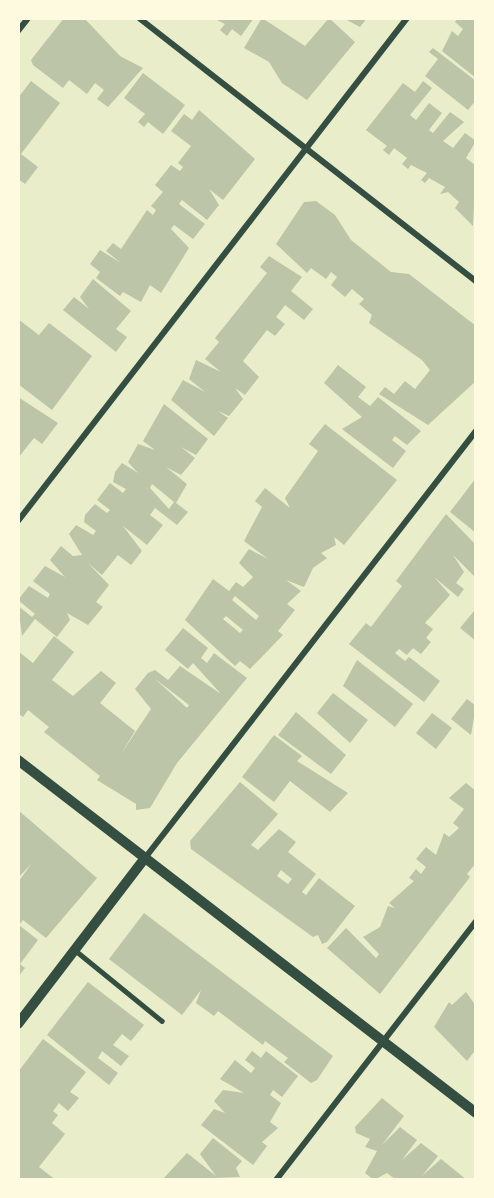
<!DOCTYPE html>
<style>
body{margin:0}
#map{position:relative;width:494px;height:1198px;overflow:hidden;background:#e9edc9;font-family:"Noto Serif",serif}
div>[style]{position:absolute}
.building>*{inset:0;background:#bcc5a7}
.service>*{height:4.5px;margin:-2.25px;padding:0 2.25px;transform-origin:2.25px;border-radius:2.25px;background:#344e41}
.minor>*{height:6px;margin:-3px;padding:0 3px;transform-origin:3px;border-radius:3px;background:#344e41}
.tertiary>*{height:10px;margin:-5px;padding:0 5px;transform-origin:5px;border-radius:5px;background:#344e41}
span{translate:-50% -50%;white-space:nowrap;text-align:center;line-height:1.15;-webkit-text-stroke:5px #fefae0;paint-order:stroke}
.frame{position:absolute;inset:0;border:20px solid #fefae0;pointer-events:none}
</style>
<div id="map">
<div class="building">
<div style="clip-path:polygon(64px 18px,84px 18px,120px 56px,143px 68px,108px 107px,97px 99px,104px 90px,95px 83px,87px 94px,69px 80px,63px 88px,33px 65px,31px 60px)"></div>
<div style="clip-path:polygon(213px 18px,254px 18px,241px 36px,232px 29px,227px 36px,220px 30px,225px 24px)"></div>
<div style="clip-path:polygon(262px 18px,305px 46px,329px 18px,355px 42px,307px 100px,282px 83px,269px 62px,244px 48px)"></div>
<div style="clip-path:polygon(343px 18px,367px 18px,360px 27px)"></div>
<div style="clip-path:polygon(458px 18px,476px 18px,476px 78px,442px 51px,452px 31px,458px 36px,463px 29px,455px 22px)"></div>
<div style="clip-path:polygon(433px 48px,476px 81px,476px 100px,468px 110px,425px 76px,438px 59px,429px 52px)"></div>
<div style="clip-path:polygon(143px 73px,185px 105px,163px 134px,148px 122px,144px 127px,138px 122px,145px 114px,124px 98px)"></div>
<div style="clip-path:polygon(31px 81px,60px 103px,21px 154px,38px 167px,25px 184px,18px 179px,18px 98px)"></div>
<div style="clip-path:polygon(423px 81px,432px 88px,410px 115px,416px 120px,429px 103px,442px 113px,429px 130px,433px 133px,450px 112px,464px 122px,443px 141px,453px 148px,465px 133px,476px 141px,466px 158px,476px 166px,473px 226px,455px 208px,459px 202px,448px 192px,440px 194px,445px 187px,429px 178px,425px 183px,421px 180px,427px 173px,411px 165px,408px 169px,402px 164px,407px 158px,394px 148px,389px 155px,383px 150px,387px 146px,366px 130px,403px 83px,415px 92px)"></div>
<div style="clip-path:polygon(199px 110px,255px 159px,223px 200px,209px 189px,219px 205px,207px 220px,182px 200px,179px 204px,205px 224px,193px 239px,174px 225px,171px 229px,189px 248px,161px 293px,150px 285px,141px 302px,123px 292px,120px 296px,96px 278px,100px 272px,90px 264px,100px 250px,121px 263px,106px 251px,113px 243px,121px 249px,147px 210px,153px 215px,156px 210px,151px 206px,163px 192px,155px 185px,171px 165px,180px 171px,183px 167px,178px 163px,191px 146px,171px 131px,184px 114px,192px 120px)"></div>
<div style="clip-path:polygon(316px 201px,335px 215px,351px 240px,391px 272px,409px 274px,476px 326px,476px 381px,428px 425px,379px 394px,385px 387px,394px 394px,405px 381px,415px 389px,430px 370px,422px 360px,369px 323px,372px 315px,359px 304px,364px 299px,352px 289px,345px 297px,331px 285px,337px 277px,331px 272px,326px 279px,311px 268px,307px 273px,276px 244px,304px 202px)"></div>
<div style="clip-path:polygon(269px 256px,302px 277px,291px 291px,313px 309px,304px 320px,285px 305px,276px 317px,285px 324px,275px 336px,267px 330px,243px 361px,259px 377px,245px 395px,235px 388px,243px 399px,229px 416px,218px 411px,228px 418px,214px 436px,171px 400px,183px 380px,205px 392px,189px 379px,196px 360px,221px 372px,205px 359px,219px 342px,215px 338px,267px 273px,260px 267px)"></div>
<div style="clip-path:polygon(93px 279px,131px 311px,116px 329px,127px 337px,116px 352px,63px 310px,74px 297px,89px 309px,80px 297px)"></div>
<div style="clip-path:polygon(18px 319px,39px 335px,49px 323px,92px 356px,52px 410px,18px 384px)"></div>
<div style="clip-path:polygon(338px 365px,366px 387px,358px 397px,370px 406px,378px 397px,421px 431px,407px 445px,395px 436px,392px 440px,406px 451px,393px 468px,342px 429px,362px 417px,324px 383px)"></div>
<div style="clip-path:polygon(18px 397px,58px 423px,42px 444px,34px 438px,18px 458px)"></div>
<div style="clip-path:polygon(evenodd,164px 404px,208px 439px,196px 455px,181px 447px,195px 458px,181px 475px,166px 467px,187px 484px,176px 503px,188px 512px,177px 525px,155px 508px,150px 515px,163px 525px,147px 545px,123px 526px,142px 551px,131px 565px,118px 555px,102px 575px,88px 563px,109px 585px,96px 602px,103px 607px,88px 625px,67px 613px,70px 620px,57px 637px,35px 619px,22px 636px,18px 606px,32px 617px,35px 614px,18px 600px,29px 586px,48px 598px,50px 594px,33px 581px,45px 566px,65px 577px,50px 560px,61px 546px,73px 556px,82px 555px,69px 534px,76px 525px,93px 535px,96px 531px,84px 522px,85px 515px,95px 504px,107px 513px,110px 510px,97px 500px,110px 483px,123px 493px,126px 489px,113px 482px,115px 472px,122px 463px,138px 473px,128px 462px,138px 444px,155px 450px,143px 441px,164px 404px,152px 484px,174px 502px,169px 509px,150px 488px,152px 484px)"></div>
<div style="clip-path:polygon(evenodd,325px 424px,397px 480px,344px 545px,334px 537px,336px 545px,321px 553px,327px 558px,313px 568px,304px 587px,286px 580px,301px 591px,287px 604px,295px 610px,278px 631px,283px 635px,250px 669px,240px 661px,235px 666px,185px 620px,213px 579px,229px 591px,236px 582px,243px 587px,253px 577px,239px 563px,249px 549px,268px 559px,244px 541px,262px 507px,255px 501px,265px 488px,290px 508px,285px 498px,318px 451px,309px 444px,325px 424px,235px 596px,259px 616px,256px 620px,232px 600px,235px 596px,325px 424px,226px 616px,243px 630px,240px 633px,223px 619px,226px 616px)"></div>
<div style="clip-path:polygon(476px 478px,476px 533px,450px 512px)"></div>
<div style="clip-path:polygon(446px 514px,476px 545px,476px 578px,453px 555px,464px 572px,456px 583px,464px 589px,458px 597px,434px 577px,450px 595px,425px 623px,433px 629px,426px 638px,431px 642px,421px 654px,413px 648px,407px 655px,399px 649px,395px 653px,405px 661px,409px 657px,440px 681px,424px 702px,349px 644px,366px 623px,371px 627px,402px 586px,396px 581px)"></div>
<div style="clip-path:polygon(474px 611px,476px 612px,476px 641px,460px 628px)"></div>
<div style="clip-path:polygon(evenodd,183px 628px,208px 648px,201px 658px,207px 663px,214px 653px,247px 678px,177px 763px,150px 808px,136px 810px,136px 804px,97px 780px,100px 776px,44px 732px,49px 727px,28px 710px,23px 717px,18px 713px,18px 651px,33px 663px,54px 636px,74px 652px,52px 680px,73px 696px,101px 671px,116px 683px,100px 703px,135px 731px,121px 754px,151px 709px,135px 689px,148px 673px,155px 670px,168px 680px,180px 666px,221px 694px,193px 663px,188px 669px,165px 650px,183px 628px,154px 678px,189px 705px,187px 708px,154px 678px)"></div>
<div style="clip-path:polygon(357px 660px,413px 704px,395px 727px,343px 686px)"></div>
<div style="clip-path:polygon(333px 693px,368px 720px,350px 743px,317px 713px)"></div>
<div style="clip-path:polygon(467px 699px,476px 706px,471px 735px,451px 719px)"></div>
<div style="clip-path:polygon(296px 712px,346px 755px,331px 774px,278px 735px)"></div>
<div style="clip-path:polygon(432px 713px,452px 728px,436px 749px,416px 733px)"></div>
<div style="clip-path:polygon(274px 735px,302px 756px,297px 761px,348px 793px,330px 812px,290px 781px,274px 802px,242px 777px)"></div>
<div style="clip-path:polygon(evenodd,240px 782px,278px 814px,251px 845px,258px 850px,279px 829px,296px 842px,288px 852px,316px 874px,302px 892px,306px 895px,319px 878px,355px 906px,327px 942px,322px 944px,318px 935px,313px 937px,191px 849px,190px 841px,240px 782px,281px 870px,292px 879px,288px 884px,277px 876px,281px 870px)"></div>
<div style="clip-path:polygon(466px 783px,476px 791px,476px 863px,467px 874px,470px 877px,380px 994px,327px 948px,346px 928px,376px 958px,379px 954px,363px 937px,380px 927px,388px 906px,395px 908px,389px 903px,414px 881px,409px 878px,416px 869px,421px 874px,426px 867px,416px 859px,426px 847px,436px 855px,444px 833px,449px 837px,459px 828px,453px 823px,464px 809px,449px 798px)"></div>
<div style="clip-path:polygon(18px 810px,97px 878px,46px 938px,23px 920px,19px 925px,38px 940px,20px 964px,25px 968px,18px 977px,18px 882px,32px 863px,18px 878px)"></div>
<div style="clip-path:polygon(144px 913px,333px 1056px,317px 1080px,311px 1083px,284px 1062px,288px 1058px,265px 1041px,263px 1045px,218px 1011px,214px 1016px,196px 1003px,201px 990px,182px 1015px,109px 959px)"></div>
<div style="clip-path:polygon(88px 982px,144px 1025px,131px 1041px,122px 1034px,113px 1045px,129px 1056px,121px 1066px,102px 1051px,98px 1058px,118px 1073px,109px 1085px,47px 1035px)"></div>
<div style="clip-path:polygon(466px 992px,476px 1006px,476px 1049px,467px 1061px,434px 1027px,449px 1002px,452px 1005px)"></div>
<div style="clip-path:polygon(43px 1039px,86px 1072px,70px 1092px,79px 1098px,68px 1111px,59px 1103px,53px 1111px,58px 1115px,52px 1123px,65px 1134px,39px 1167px,56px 1180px,18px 1180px,18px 1072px)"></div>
<div style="clip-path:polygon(252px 1051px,261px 1058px,266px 1051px,298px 1076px,282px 1097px,273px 1090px,270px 1095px,281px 1103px,270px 1122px,278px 1128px,262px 1142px,267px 1146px,253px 1165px,201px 1125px,214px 1109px,225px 1113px,214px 1101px,223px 1090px,244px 1093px,220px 1079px,235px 1060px,251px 1073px,255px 1068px,245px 1060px)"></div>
<div style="clip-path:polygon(382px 1098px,404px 1116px,382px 1145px,400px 1127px,417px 1140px,402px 1160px,421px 1143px,438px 1156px,422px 1176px,441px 1159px,467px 1180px,396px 1180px,387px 1173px,374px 1180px,365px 1173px,377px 1151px,365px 1147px,370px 1139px,356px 1133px,355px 1127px)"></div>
<div style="clip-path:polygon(213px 1138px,242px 1161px,236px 1168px,240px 1177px,162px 1180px,187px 1153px,216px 1176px,200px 1154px)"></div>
</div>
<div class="service">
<div style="left:75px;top:950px;width:112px;rotate:39.2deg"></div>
</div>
<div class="minor">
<div style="left:139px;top:18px;width:427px;rotate:38deg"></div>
<div style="left:18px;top:31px;width:16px;rotate:-52deg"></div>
<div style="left:18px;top:521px;width:636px;rotate:-52.28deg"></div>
<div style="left:145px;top:858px;width:540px;rotate:-52.22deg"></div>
<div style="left:276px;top:1180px;width:327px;rotate:-52.3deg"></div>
</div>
<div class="tertiary">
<div style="left:18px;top:760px;width:578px;rotate:37.62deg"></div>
<div style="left:18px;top:1024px;width:209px;rotate:-52.6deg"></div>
</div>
<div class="frame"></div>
</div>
